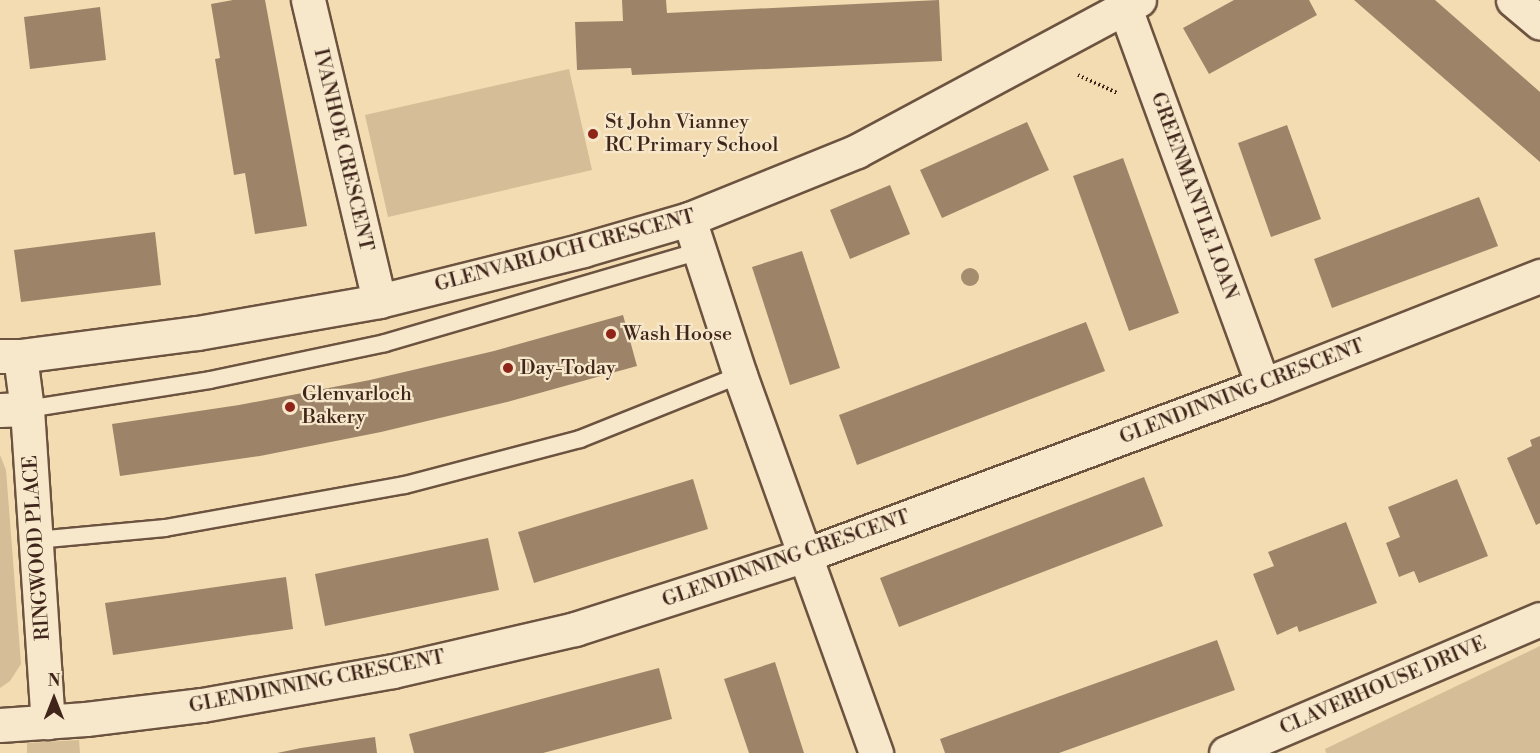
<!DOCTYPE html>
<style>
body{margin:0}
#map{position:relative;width:1540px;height:753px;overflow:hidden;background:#f3dcb1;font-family:"Libre Bodoni",serif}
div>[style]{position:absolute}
.green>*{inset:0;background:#d4bd97}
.building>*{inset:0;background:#9d8469}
.path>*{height:4px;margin-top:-2px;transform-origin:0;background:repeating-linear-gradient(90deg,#3f251a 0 1.5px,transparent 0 4.5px)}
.roads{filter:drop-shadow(2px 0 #6c5340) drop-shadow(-2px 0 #6c5340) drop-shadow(0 2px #6c5340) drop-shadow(0 -2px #6c5340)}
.service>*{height:16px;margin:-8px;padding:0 8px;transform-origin:8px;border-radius:8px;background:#f7e8cc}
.minor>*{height:33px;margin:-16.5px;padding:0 16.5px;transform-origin:16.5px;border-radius:16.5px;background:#f7e8cc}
.trees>*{width:18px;height:18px;margin:-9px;border-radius:50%;background:#a48c6f}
.dots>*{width:16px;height:16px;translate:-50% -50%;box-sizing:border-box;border:3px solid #f7e8cc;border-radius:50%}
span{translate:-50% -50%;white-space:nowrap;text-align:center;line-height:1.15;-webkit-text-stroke:4.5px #f7e8cc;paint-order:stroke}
.poi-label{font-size:20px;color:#3f251a}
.left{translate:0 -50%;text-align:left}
.street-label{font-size:20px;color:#3f251a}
.north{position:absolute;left:24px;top:669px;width:60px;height:60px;-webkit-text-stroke:4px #f7e8cc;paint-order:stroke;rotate:0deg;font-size:16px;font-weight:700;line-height:24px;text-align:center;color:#3f251a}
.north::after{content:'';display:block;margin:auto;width:21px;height:27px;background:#3f251a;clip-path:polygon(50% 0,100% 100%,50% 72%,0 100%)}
</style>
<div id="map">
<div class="green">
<div style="clip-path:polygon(569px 69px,592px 170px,388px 217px,365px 115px)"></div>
<div style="clip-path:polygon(0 455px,6px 470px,21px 664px,10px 681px,0 688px)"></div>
<div style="clip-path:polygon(1540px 646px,1540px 753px,1326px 753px,1325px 749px)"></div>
<div style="clip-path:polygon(79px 740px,80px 753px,27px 753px,27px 743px)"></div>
</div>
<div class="building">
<div style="clip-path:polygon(233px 0,265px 0,307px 226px,255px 234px,245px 173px,234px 175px,215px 59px,220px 58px,211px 4px)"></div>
<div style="clip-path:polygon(622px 0,666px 0,667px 13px,939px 0,942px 61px,632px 75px,631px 68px,577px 70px,575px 22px,623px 21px)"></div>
<div style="clip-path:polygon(1234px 0,1309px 0,1317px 15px,1209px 74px,1183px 28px)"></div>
<div style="clip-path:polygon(1354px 0,1435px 0,1500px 57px,1540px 92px,1540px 162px)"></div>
<div style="clip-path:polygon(100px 7px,106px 60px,30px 69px,24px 17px)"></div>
<div style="clip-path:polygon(1027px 122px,1049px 170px,942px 218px,920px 170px)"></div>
<div style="clip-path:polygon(1287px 125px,1321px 219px,1271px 237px,1238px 143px)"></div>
<div style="clip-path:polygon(1123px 158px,1179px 313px,1129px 331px,1073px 176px)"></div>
<div style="clip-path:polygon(890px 185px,910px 234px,850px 259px,830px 210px)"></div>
<div style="clip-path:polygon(1479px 197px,1498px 246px,1332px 308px,1314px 259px)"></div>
<div style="clip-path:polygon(155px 232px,161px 285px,21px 302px,14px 250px)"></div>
<div style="clip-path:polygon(802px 251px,840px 368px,790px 385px,752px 267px)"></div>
<div style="clip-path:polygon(623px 315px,637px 366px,507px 402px,381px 432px,260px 456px,120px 476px,112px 424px,239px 405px,370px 380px,494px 351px)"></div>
<div style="clip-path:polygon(1086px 322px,1105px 371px,857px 465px,839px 415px)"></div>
<div style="clip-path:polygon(1540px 436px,1540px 523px,1536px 525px,1507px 458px,1532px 446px,1530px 440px)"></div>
<div style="clip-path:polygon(1144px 477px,1163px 526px,899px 627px,880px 578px)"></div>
<div style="clip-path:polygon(693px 479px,708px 529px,534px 583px,518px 532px)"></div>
<div style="clip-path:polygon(1457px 479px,1488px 556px,1419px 583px,1414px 571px,1399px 577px,1386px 543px,1400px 537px,1388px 507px)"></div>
<div style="clip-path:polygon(1346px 522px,1377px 603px,1299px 632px,1297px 626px,1277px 635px,1253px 574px,1274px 566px,1268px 552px)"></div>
<div style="clip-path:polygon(488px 538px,499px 590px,325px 626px,315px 574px)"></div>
<div style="clip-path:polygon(286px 577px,293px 629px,113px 655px,105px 603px)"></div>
<div style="clip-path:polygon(1217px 640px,1235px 690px,1059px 753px,945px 753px,940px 739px)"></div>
<div style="clip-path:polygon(775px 662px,795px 725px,804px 753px,749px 753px,724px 679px)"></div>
<div style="clip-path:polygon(659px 668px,672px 719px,543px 753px,414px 753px,409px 734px)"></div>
<div style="clip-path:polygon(375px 737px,377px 753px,277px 753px,301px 748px)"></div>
</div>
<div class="path">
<div style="left:1078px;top:75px;width:43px;rotate:24.8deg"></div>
</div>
<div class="roads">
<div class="service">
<div style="left:27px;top:409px;width:185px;rotate:-9deg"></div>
<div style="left:210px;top:380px;width:179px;rotate:-11.9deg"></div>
<div style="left:385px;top:343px;width:327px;rotate:-16.3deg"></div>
<div style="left:36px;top:540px;width:130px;rotate:-5.3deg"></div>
<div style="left:165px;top:528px;width:244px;rotate:-10.2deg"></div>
<div style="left:405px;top:485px;width:181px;rotate:-14.7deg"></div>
<div style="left:580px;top:439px;width:172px;rotate:-21.8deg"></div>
</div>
<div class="minor">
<div style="left:308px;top:0;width:309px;rotate:76.7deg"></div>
<div style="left:1513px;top:0;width:35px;rotate:40deg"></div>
<div style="left:1125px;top:8px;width:401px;rotate:69.9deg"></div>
<div style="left:689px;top:219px;width:164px;rotate:71.9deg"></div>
<div style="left:740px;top:375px;width:402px;rotate:70.2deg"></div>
<div style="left:0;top:356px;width:20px"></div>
<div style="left:20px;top:356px;width:179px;rotate:-7.4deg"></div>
<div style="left:198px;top:333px;width:184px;rotate:-10deg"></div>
<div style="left:379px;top:301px;width:210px;rotate:-14deg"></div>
<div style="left:583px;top:250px;width:110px;rotate:-16.3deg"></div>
<div style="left:689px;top:219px;width:181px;rotate:-22deg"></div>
<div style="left:857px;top:151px;width:320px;rotate:-28.2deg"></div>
<div style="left:20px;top:356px;width:53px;rotate:82.5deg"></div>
<div style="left:27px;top:409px;width:314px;rotate:86.2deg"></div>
<div style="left:0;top:410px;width:27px;rotate:-2deg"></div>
<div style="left:0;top:725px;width:86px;rotate:-4deg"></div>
<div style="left:86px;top:719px;width:117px;rotate:-6.9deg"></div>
<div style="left:202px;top:705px;width:194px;rotate:-10.1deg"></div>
<div style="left:393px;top:671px;width:187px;rotate:-13deg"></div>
<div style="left:575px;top:629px;width:239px;rotate:-17.8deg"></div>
<div style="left:803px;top:556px;width:491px;rotate:-20.4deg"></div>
<div style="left:1263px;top:385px;width:298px;rotate:-21.5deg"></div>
<div style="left:1226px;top:753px;width:341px;rotate:-23.1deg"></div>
</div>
</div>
<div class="trees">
<div style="left:970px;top:277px"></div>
</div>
<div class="dots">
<div style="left:593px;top:134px;background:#8f2418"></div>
<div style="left:611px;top:334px;background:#8f2418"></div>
<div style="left:508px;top:368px;background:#8f2418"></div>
<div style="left:290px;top:407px;background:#8f2418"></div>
</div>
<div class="poi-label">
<span class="left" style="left:605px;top:134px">St John Vianney<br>RC Primary School</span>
<span class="left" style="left:623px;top:334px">Wash Hoose</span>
<span class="left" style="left:520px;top:368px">Day-Today</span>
<span class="left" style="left:302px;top:406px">Glenvarloch<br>Bakery</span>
</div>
<div class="street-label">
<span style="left:343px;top:150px;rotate:77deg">IVANHOE CRESCENT</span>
<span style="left:1194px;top:196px;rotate:70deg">GREENMANTLE LOAN</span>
<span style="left:565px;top:251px;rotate:-15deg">GLENVARLOCH CRESCENT</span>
<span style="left:1242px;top:392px;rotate:-21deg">GLENDINNING CRESCENT</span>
<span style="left:37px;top:548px;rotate:-94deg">RINGWOOD PLACE</span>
<span style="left:786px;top:559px;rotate:-19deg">GLENDINNING CRESCENT</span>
<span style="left:317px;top:682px;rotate:-11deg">GLENDINNING CRESCENT</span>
<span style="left:1383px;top:686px;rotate:-23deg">CLAVERHOUSE DRIVE</span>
</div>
<div class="north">N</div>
</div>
